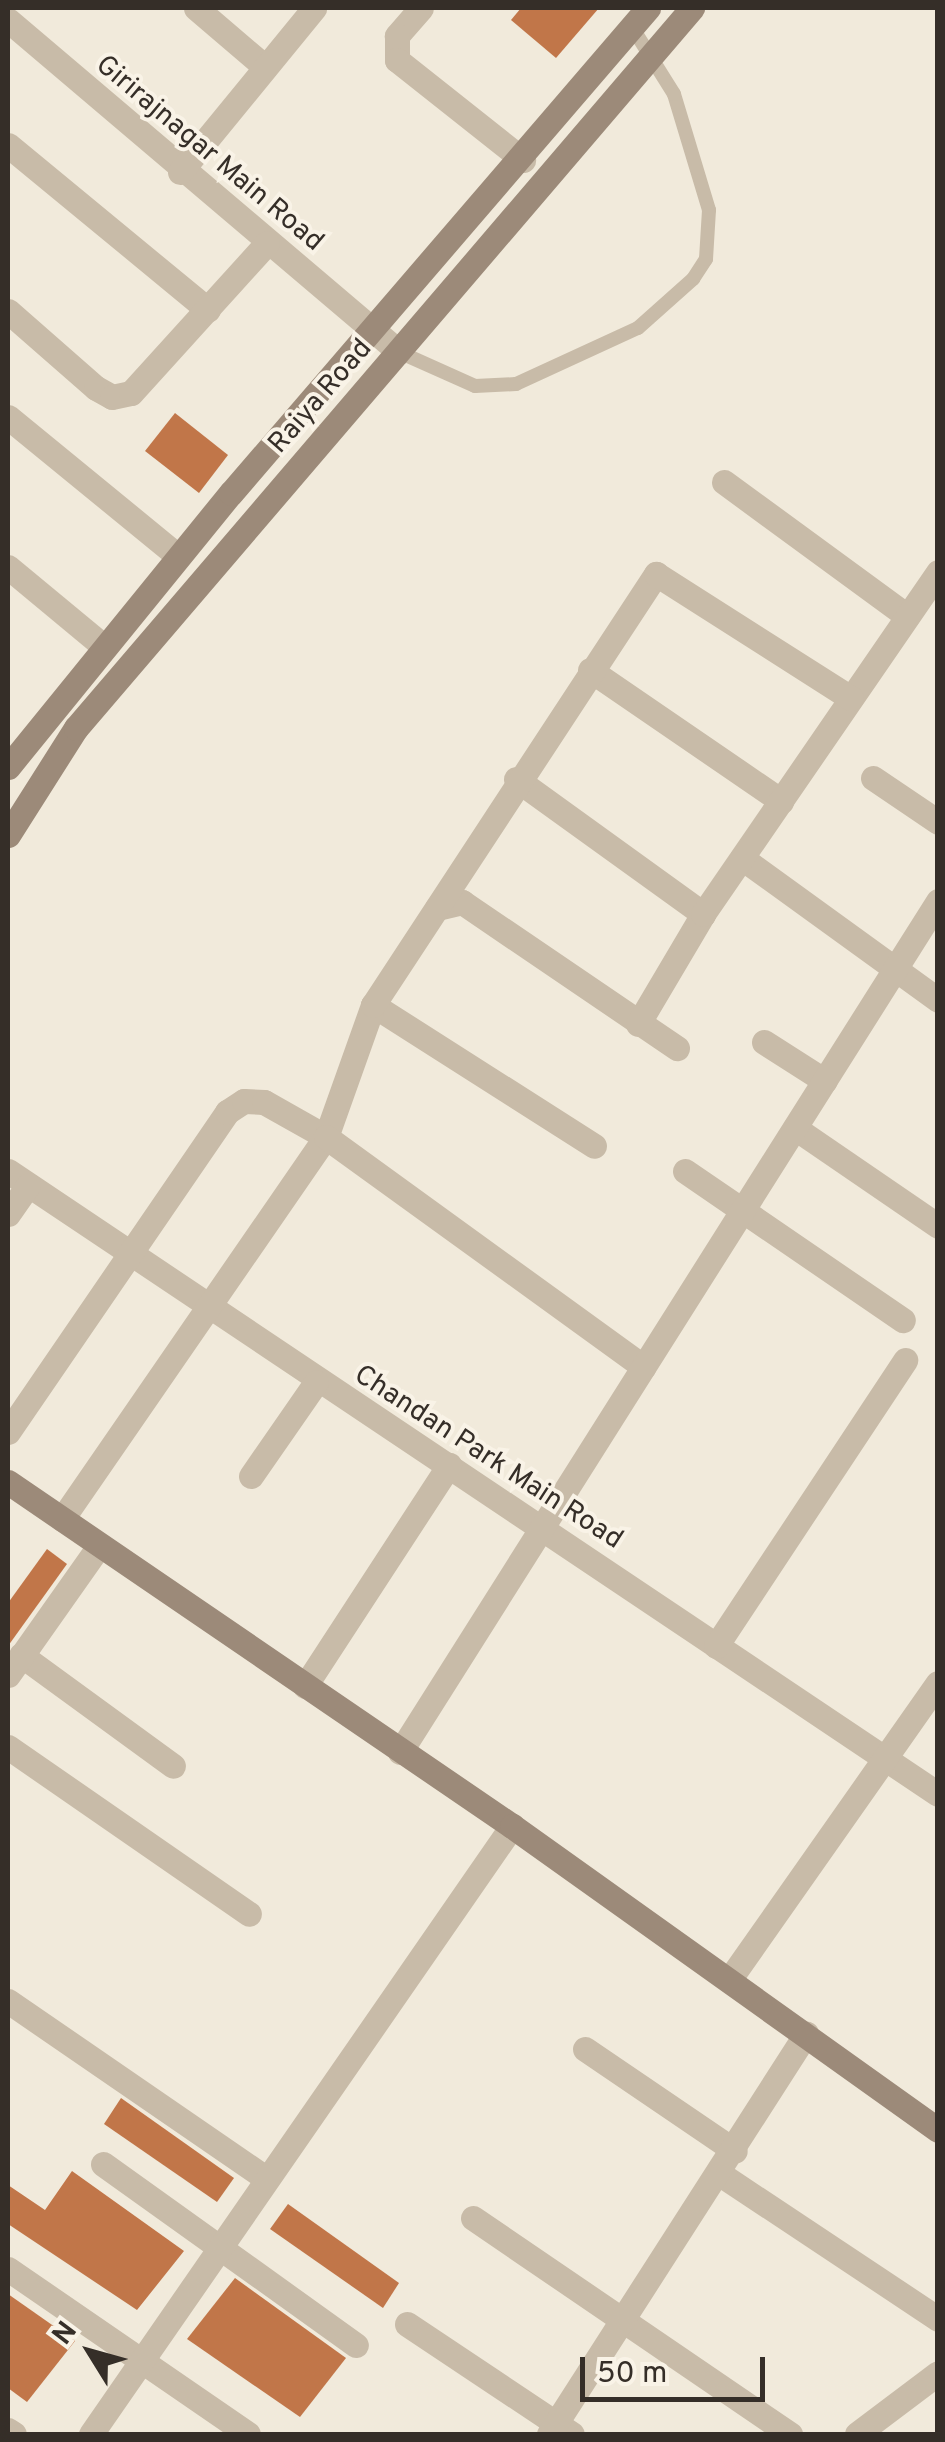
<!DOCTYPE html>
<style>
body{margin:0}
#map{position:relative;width:945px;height:2442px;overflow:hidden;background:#f1eadb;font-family:Overpass,sans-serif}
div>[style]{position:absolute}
.building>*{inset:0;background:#c17649}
.lane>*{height:14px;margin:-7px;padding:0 7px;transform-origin:7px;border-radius:7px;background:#c8bba8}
.street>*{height:25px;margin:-12.5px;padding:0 12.5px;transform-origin:12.5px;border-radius:12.5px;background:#c8bba8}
.secondary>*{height:25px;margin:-12.5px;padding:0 12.5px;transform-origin:12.5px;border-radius:12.5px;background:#9c8a79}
span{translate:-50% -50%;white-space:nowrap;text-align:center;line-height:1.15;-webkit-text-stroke:8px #f9f3e7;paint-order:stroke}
.street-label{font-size:28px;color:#352e28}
.frame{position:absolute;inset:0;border:10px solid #352e28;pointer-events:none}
.north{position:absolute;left:40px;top:2302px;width:100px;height:100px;-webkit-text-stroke:8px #f9f3e7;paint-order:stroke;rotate:307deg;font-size:28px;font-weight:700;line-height:40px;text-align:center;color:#352e28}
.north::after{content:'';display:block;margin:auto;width:35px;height:45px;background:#352e28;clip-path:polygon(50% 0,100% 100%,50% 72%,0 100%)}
.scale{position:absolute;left:580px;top:2357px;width:185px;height:45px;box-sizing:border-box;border:5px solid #352e28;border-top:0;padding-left:12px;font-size:30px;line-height:35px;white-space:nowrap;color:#352e28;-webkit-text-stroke:8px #f9f3e7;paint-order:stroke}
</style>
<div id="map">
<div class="building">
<div style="clip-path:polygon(521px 8px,599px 8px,556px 58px,511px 20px)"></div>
<div style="clip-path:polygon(175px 413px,228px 455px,199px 493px,145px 451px)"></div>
<div style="clip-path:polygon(47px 1549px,67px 1564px,8px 1646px,8px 1603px)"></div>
<div style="clip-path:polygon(121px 2098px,234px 2178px,217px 2202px,104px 2124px)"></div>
<div style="clip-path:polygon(72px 2171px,184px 2251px,137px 2310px,8px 2224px,8px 2185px,45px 2210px)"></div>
<div style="clip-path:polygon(288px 2204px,399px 2283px,383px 2308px,270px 2229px)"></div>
<div style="clip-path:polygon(235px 2278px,346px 2358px,300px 2417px,187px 2339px)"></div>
<div style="clip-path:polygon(8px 2294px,75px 2341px,27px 2402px,8px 2388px)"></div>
</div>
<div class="lane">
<div style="left:399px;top:352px;width:83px;rotate:24.1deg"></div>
<div style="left:475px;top:386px;width:41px;rotate:-2.8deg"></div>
<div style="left:516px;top:384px;width:134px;rotate:-24.7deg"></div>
<div style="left:638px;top:328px;width:74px;rotate:-41.7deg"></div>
<div style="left:693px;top:279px;width:24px;rotate:-57deg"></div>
<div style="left:706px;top:259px;width:49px;rotate:-86.5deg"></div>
<div style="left:709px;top:210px;width:121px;rotate:-106.8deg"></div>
<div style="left:674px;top:94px;width:79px;rotate:-122.1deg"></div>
</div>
<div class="street">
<div style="left:196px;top:8px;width:91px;rotate:40.5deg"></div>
<div style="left:421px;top:8px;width:37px;rotate:131deg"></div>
<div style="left:397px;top:36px;width:24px;rotate:90deg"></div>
<div style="left:397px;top:60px;width:161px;rotate:38.4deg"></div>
<div style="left:8px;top:20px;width:513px;rotate:40.33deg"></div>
<div style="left:8px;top:145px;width:259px;rotate:39.5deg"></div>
<div style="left:180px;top:172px;width:212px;rotate:-50.7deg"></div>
<div style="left:8px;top:311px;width:117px;rotate:41.2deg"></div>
<div style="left:96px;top:388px;width:18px;rotate:29deg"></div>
<div style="left:112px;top:397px;width:19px;rotate:-12deg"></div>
<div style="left:131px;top:393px;width:202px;rotate:-47.8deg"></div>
<div style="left:8px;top:417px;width:220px;rotate:39.3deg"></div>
<div style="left:724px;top:482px;width:227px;rotate:36.2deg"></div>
<div style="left:8px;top:567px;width:124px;rotate:39.7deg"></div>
<div style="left:590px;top:670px;width:232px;rotate:34.4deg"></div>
<div style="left:873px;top:778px;width:78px;rotate:34.1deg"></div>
<div style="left:516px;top:779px;width:231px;rotate:35.8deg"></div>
<div style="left:742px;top:858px;width:242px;rotate:35.9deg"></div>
<div style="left:437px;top:908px;width:26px;rotate:-13deg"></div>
<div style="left:462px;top:902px;width:260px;rotate:34.2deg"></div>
<div style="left:373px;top:1005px;width:262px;rotate:32.5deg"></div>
<div style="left:638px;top:1024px;width:128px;rotate:-59.4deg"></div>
<div style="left:703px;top:914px;width:415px;rotate:-55.5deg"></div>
<div style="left:764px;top:1042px;width:72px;rotate:32.6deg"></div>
<div style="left:795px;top:1128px;width:173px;rotate:34.4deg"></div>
<div style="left:8px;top:1171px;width:1119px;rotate:33.82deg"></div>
<div style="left:685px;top:1171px;width:264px;rotate:34.4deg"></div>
<div style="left:8px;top:1214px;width:35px;rotate:-55deg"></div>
<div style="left:8px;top:1432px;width:388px;rotate:-55.6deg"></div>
<div style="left:227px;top:1112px;width:20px;rotate:-33deg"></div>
<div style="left:244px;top:1101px;width:20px;rotate:3deg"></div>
<div style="left:264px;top:1102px;width:71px;rotate:29.4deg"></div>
<div style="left:326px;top:1137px;width:140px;rotate:-70.4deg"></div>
<div style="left:373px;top:1005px;width:516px;rotate:-56.71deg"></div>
<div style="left:656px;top:574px;width:231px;rotate:32.5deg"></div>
<div style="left:251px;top:1476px;width:114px;rotate:-55.3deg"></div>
<div style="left:62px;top:1519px;width:464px;rotate:-55.4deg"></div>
<div style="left:326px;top:1137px;width:392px;rotate:35.9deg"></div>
<div style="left:716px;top:1646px;width:343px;rotate:-56.5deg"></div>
<div style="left:21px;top:1655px;width:188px;rotate:36.1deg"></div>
<div style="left:8px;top:1675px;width:158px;rotate:-54.8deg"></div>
<div style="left:305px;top:1686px;width:264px;rotate:-56.9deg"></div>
<div style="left:8px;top:1747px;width:293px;rotate:34.7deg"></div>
<div style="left:400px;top:1752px;width:1007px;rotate:-57.7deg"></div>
<div style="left:729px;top:1980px;width:363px;rotate:-54.9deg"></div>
<div style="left:8px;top:2001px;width:313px;rotate:34.5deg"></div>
<div style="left:585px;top:2049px;width:181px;rotate:34.2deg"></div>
<div style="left:103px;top:2164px;width:311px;rotate:35.6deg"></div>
<div style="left:720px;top:2174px;width:262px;rotate:33.6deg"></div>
<div style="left:473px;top:2218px;width:384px;rotate:34.3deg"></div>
<div style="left:8px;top:2269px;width:291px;rotate:34.5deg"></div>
<div style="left:407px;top:2324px;width:198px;rotate:33.7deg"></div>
<div style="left:8px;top:2430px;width:7px;rotate:34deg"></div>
<div style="left:91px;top:2434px;width:740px;rotate:-55.3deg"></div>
<div style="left:549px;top:2434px;width:476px;rotate:-57.3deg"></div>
<div style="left:857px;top:2434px;width:101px;rotate:-37deg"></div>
</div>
<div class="secondary">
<div style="left:8px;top:767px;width:353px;rotate:-50.9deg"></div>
<div style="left:231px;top:493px;width:640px;rotate:-49.31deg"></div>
<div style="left:8px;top:835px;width:127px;rotate:-57.6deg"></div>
<div style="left:76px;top:728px;width:948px;rotate:-49.45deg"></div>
<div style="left:8px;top:1482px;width:610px;rotate:34.32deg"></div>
<div style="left:512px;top:1826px;width:523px;rotate:35.51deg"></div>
</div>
<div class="street-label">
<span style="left:209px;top:154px;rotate:40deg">Girirajnagar Main Road</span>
<span style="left:321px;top:397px;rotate:-49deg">Raiya Road</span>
<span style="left:488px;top:1458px;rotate:33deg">Chandan Park Main Road</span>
</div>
<div class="frame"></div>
<div class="north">N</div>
<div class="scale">50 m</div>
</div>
